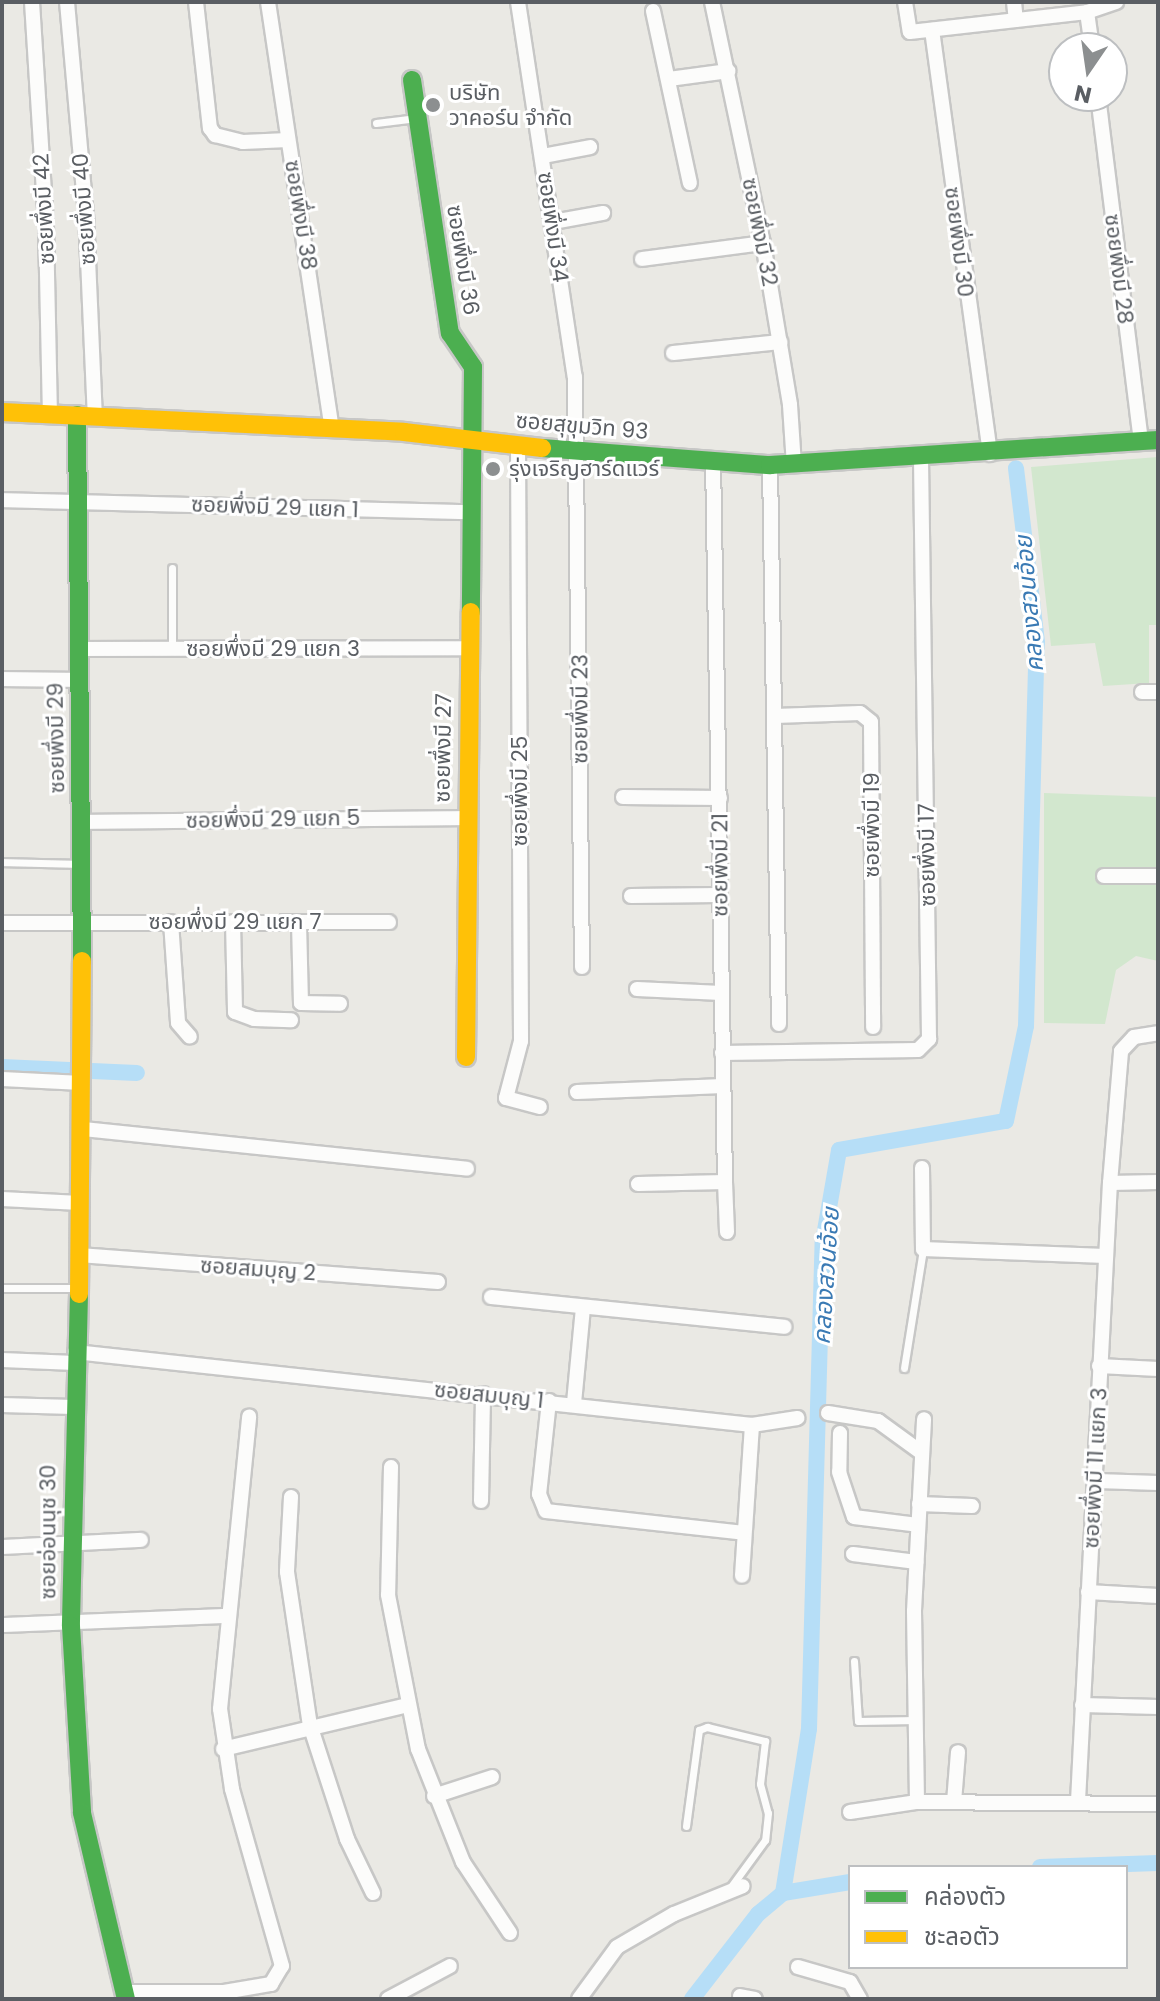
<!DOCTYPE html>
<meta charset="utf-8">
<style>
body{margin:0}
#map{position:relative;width:1160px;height:2001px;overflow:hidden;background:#eae9e4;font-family:Poppins,"Noto Sans Thai",sans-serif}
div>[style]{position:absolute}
.green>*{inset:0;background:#d2e7ce}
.canal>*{height:16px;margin:-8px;padding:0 8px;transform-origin:8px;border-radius:8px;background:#b6def7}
.roads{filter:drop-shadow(2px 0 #c7c7c6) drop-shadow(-2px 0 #c7c7c6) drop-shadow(0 2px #c7c7c6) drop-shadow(0 -2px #c7c7c6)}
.lane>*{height:7px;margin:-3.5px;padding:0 3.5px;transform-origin:3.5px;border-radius:3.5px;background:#fcfcfb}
.street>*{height:14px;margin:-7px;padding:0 7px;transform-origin:7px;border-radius:7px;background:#fcfcfb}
.fast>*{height:18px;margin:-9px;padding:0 9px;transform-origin:9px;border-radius:9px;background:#4caf50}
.slow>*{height:18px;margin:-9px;padding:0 9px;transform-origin:9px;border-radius:9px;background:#ffc107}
.dots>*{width:22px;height:22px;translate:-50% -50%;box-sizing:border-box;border:4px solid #fff;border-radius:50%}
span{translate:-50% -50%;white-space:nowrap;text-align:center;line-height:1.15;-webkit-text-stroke:6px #fff;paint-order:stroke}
.poi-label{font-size:22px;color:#5a5e63}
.left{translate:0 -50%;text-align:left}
.street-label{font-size:22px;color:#5a5e63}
.water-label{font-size:24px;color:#3a7ab4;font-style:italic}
.frame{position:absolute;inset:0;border:4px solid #5a5e63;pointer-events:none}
.legend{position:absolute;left:848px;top:1865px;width:280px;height:104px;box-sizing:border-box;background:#fff;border:2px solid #bdbfc1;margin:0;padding:10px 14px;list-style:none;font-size:24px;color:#5a5e63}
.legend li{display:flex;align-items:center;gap:16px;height:40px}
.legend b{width:40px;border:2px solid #bdbfc1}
.north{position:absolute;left:1048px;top:32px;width:80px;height:80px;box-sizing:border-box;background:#fff;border:2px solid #bdbfc1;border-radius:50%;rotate:193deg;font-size:22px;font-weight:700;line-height:32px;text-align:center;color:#5a5e63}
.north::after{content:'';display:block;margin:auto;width:28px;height:36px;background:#8c8f90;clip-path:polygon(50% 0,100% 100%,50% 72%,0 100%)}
</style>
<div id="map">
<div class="green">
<div style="clip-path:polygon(1158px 457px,1158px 625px,1149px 625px,1149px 683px,1103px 686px,1095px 643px,1051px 646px,1031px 467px)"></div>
<div style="clip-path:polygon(1044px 793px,1158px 797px,1158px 961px,1136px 956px,1116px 970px,1105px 1024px,1044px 1023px)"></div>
</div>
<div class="canal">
<div style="left:2px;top:1067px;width:135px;rotate:2.5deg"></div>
<div style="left:1040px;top:1867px;width:118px;rotate:-1.9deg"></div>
<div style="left:783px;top:1893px;width:68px;rotate:-9.3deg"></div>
<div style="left:692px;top:1999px;width:108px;rotate:-52.2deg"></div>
<div style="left:758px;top:1914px;width:33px;rotate:-40deg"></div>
<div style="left:783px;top:1893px;width:166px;rotate:-81deg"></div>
<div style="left:809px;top:1729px;width:487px;rotate:-88.4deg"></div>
<div style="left:823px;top:1242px;width:93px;rotate:-80.1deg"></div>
<div style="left:839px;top:1150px;width:169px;rotate:-9.9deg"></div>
<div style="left:1006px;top:1121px;width:97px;rotate:-78.1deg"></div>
<div style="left:1026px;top:1026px;width:384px;rotate:-88.4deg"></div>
<div style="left:1037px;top:642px;width:175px;rotate:-96.9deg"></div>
</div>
<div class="roads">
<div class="lane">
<div style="left:376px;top:123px;width:39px;rotate:-7deg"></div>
<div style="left:172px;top:649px;width:81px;rotate:-90deg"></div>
<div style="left:2px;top:862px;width:77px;rotate:1.5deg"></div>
<div style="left:2px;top:1288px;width:73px"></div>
<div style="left:904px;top:1368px;width:121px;rotate:-80.9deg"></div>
<div style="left:854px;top:1661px;width:60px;rotate:86.2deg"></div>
<div style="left:858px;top:1721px;width:58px;rotate:-1deg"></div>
<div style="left:686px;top:1826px;width:97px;rotate:-82.3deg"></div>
<div style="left:699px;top:1730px;width:9px;rotate:-21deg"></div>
<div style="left:707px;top:1727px;width:60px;rotate:13.6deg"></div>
<div style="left:765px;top:1741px;width:43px;rotate:96.6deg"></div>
<div style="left:760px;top:1784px;width:30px;rotate:75deg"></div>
<div style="left:768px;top:1813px;width:27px;rotate:96deg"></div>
<div style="left:765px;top:1840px;width:59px;rotate:126.1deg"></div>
</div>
<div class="street">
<div style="left:32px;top:2px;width:224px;rotate:86.4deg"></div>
<div style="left:46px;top:226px;width:189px;rotate:88.8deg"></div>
<div style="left:67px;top:2px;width:212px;rotate:84.9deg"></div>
<div style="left:86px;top:213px;width:203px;rotate:87.5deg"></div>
<div style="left:196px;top:2px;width:127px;rotate:83.7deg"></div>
<div style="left:210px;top:128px;width:9px;rotate:54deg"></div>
<div style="left:215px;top:135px;width:29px;rotate:14deg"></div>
<div style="left:243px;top:142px;width:45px;rotate:-2.5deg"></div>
<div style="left:268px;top:2px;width:431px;rotate:81.5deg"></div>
<div style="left:518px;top:2px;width:379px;rotate:81.4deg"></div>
<div style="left:575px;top:377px;width:590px;rotate:89.32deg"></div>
<div style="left:712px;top:2px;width:246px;rotate:78.1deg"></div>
<div style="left:763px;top:243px;width:164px;rotate:80.5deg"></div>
<div style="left:790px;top:405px;width:60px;rotate:86.2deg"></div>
<div style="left:905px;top:2px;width:30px;rotate:81deg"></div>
<div style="left:910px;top:32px;width:178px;rotate:-6.4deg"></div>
<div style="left:1087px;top:12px;width:31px;rotate:-19deg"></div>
<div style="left:1014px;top:2px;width:18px;rotate:84deg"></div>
<div style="left:653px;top:11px;width:176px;rotate:77.9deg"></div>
<div style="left:1087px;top:12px;width:36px;rotate:82deg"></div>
<div style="left:932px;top:30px;width:428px;rotate:82.2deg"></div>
<div style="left:669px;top:79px;width:60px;rotate:-7.7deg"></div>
<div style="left:1098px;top:96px;width:349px;rotate:82.9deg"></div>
<div style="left:543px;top:156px;width:48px;rotate:-10.8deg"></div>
<div style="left:553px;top:222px;width:51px;rotate:-10.2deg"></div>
<div style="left:642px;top:259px;width:122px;rotate:-7.5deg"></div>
<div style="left:673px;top:353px;width:108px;rotate:-5.9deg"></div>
<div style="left:518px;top:445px;width:596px;rotate:89.71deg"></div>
<div style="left:521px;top:1041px;width:59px;rotate:104.7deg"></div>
<div style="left:506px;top:1098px;width:35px;rotate:15deg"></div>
<div style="left:770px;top:465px;width:559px;rotate:89.08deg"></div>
<div style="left:2px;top:500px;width:470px;rotate:1.5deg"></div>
<div style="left:79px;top:649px;width:389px;rotate:-0.1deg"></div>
<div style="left:2px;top:679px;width:77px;rotate:0.7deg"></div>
<div style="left:1142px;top:692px;width:16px"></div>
<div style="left:775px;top:716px;width:85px;rotate:-2deg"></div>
<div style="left:860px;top:713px;width:14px;rotate:39deg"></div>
<div style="left:871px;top:722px;width:305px;rotate:89.6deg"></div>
<div style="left:623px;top:797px;width:97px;rotate:0.6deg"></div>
<div style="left:81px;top:822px;width:385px;rotate:-0.6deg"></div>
<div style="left:1104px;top:876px;width:54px"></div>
<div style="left:631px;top:896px;width:88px;rotate:-0.7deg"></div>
<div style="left:171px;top:922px;width:101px;rotate:86deg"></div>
<div style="left:178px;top:1023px;width:18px;rotate:49deg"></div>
<div style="left:233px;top:922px;width:90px;rotate:88.7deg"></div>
<div style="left:235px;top:1012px;width:20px;rotate:20deg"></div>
<div style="left:254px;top:1019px;width:37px;rotate:2deg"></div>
<div style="left:299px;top:922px;width:81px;rotate:88.6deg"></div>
<div style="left:301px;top:1003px;width:39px;rotate:1deg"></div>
<div style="left:2px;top:923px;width:387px;rotate:-0.1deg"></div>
<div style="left:637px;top:989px;width:84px;rotate:2.7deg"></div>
<div style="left:722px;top:1053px;width:196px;rotate:-0.9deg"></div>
<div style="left:918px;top:1050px;width:16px;rotate:-45deg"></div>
<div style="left:929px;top:1039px;width:579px;rotate:-90.79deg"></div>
<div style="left:2px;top:1079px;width:80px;rotate:2.9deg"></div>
<div style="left:577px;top:1092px;width:146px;rotate:-2.4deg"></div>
<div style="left:83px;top:1129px;width:386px;rotate:5.9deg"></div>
<div style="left:922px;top:1168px;width:81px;rotate:89.3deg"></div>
<div style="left:923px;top:1249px;width:182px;rotate:2.2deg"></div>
<div style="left:725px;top:1182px;width:50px;rotate:87.7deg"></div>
<div style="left:1110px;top:1183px;width:132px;rotate:-85.2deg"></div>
<div style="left:1121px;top:1051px;width:19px;rotate:-47deg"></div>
<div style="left:1134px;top:1037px;width:24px;rotate:-9deg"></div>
<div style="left:638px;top:1184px;width:87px;rotate:-1.3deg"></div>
<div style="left:725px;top:1182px;width:720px;rotate:-90.95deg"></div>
<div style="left:2px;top:1199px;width:78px;rotate:2.9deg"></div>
<div style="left:79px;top:1255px;width:360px;rotate:4.3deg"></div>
<div style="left:491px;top:1297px;width:295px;rotate:5.8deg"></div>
<div style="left:75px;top:1352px;width:681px;rotate:6.15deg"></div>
<div style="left:752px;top:1425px;width:151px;rotate:93.8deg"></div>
<div style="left:2px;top:1360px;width:73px;rotate:2.4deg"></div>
<div style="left:1099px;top:1366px;width:59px;rotate:2.9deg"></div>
<div style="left:549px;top:1401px;width:94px;rotate:96.1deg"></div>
<div style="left:539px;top:1494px;width:18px;rotate:68deg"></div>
<div style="left:546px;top:1511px;width:199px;rotate:6.3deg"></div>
<div style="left:574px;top:1403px;width:96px;rotate:-84.6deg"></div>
<div style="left:2px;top:1405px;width:71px;rotate:1.6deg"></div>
<div style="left:828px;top:1413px;width:51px;rotate:9.1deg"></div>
<div style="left:878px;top:1421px;width:54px;rotate:36deg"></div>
<div style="left:752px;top:1425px;width:46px;rotate:-8.8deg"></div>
<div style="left:840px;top:1433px;width:39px;rotate:91deg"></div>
<div style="left:839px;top:1472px;width:47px;rotate:71.6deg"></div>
<div style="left:854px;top:1517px;width:64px;rotate:7.1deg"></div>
<div style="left:391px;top:1467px;width:128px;rotate:91.3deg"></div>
<div style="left:388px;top:1595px;width:157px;rotate:79deg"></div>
<div style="left:418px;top:1749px;width:122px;rotate:68.3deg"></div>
<div style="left:463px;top:1862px;width:85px;rotate:56.5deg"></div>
<div style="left:1097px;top:1481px;width:61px;rotate:1.9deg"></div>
<div style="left:291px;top:1497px;width:75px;rotate:93.1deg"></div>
<div style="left:287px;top:1572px;width:155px;rotate:81.5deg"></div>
<div style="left:310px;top:1725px;width:120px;rotate:72deg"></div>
<div style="left:347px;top:1839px;width:60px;rotate:64.3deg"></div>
<div style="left:481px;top:1501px;width:107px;rotate:-88.9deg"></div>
<div style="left:919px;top:1504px;width:53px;rotate:2.2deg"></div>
<div style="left:2px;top:1547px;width:139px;rotate:-2.9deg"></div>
<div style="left:853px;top:1554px;width:64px;rotate:7.2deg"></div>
<div style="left:1088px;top:1592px;width:70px;rotate:3.3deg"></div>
<div style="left:2px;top:1625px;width:227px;rotate:-2.3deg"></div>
<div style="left:1082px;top:1705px;width:76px;rotate:1.5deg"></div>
<div style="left:223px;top:1749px;width:190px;rotate:-13.4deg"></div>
<div style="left:434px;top:1796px;width:61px;rotate:-18.1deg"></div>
<div style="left:1078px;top:1801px;width:619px;rotate:-87.04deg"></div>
<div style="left:1110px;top:1183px;width:48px;rotate:-1.2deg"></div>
<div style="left:917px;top:1802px;width:191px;rotate:-90.9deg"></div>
<div style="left:914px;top:1611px;width:192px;rotate:-87deg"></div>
<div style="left:954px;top:1802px;width:50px;rotate:-85.4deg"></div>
<div style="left:850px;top:1812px;width:68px;rotate:-8.5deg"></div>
<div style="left:917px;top:1802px;width:241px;rotate:0.5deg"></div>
<div style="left:798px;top:1967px;width:54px;rotate:16.1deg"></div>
<div style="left:850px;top:1982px;width:20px;rotate:60deg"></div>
<div style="left:124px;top:1992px;width:100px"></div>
<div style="left:224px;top:1992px;width:48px;rotate:-9.7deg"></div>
<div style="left:271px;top:1984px;width:21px;rotate:-59deg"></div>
<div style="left:282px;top:1966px;width:184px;rotate:-105.8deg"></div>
<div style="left:232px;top:1789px;width:81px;rotate:-98.5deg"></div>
<div style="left:220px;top:1709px;width:294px;rotate:-84.3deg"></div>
<div style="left:740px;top:1996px;width:15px;rotate:11deg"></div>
<div style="left:388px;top:1999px;width:70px;rotate:-28deg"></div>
<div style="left:579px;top:1999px;width:64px;rotate:-53.8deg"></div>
<div style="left:617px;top:1947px;width:66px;rotate:-30.1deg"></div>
<div style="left:674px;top:1914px;width:74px;rotate:-22.1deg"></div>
</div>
<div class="fast">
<div style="left:412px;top:80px;width:256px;rotate:81.5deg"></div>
<div style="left:450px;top:333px;width:41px;rotate:55.9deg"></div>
<div style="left:473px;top:367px;width:245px;rotate:90.5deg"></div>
<div style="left:77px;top:415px;width:546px;rotate:89.48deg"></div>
<div style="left:542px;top:448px;width:229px;rotate:4.3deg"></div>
<div style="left:770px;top:465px;width:389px;rotate:-3.7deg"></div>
<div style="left:79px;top:1294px;width:332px;rotate:91.4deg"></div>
<div style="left:71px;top:1626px;width:187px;rotate:86.6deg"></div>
<div style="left:82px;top:1813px;width:191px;rotate:76.7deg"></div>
</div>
<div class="slow">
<div style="left:2px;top:412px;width:402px;rotate:2.8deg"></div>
<div style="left:404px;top:432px;width:139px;rotate:6.6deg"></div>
<div style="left:466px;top:1057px;width:445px;rotate:-89.4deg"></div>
<div style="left:79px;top:1294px;width:333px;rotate:-89.5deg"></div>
</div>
</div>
<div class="dots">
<div style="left:433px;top:105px;background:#8c8f90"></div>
<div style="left:493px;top:469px;background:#8c8f90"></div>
</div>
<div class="poi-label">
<span class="left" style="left:449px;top:105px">บริษัท<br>วาคอร์น จำกัด</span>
<span class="left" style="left:509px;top:469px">รุ่งเจริญฮาร์ดแวร์</span>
</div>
<div class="street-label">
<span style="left:44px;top:209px;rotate:-93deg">ซอยพึ่งมี 42</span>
<span style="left:84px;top:209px;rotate:-94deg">ซอยพึ่งมี 40</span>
<span style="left:301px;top:215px;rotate:81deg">ซอยพึ่งมี 38</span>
<span style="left:553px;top:227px;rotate:82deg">ซอยพึ่งมี 34</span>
<span style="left:760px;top:232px;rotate:79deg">ซอยพึ่งมี 32</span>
<span style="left:959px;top:242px;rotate:83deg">ซอยพึ่งมี 30</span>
<span style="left:463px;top:260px;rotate:81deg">ซอยพึ่งมี 36</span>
<span style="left:1119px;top:269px;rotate:83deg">ซอยพึ่งมี 28</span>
<span style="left:582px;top:426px;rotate:5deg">ซอยสุขุมวิท 93</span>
<span style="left:275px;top:507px;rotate:2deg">ซอยพึ่งมี 29 แยก 1</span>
<span style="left:273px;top:649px">ซอยพึ่งมี 29 แยก 3</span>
<span style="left:580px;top:709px;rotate:-90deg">ซอยพึ่งมี 23</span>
<span style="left:56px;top:738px;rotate:-91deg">ซอยพึ่งมี 29</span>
<span style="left:443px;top:748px;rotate:-89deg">ซอยพึ่งมี 27</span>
<span style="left:520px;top:791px;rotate:-90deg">ซอยพึ่งมี 25</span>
<span style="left:273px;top:819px;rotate:-1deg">ซอยพึ่งมี 29 แยก 5</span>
<span style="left:872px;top:825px;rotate:-90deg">ซอยพึ่งมี 19</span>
<span style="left:927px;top:855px;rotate:-91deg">ซอยพึ่งมี 17</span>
<span style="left:720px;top:865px;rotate:-90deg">ซอยพึ่งมี 21</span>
<span style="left:235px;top:922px">ซอยพึ่งมี 29 แยก 7</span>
<span style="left:258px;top:1269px;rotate:4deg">ซอยสมบุญ 2</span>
<span style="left:489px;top:1395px;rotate:6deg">ซอยสมบุญ 1</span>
<span style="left:1095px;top:1468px;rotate:-87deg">ซอยพึ่งมี 11 แยก 3</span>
<span style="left:48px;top:1532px;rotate:-90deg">ซอยอ่อนนุช 30</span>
</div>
<div class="water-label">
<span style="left:1029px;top:604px;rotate:-95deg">คลองสวนอ้อย</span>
<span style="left:826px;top:1276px;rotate:-86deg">คลองสวนอ้อย</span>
</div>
<div class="frame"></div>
<ul class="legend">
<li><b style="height:10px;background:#4caf50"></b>คล่องตัว</li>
<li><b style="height:10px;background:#ffc107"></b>ชะลอตัว</li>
</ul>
<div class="north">N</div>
</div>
